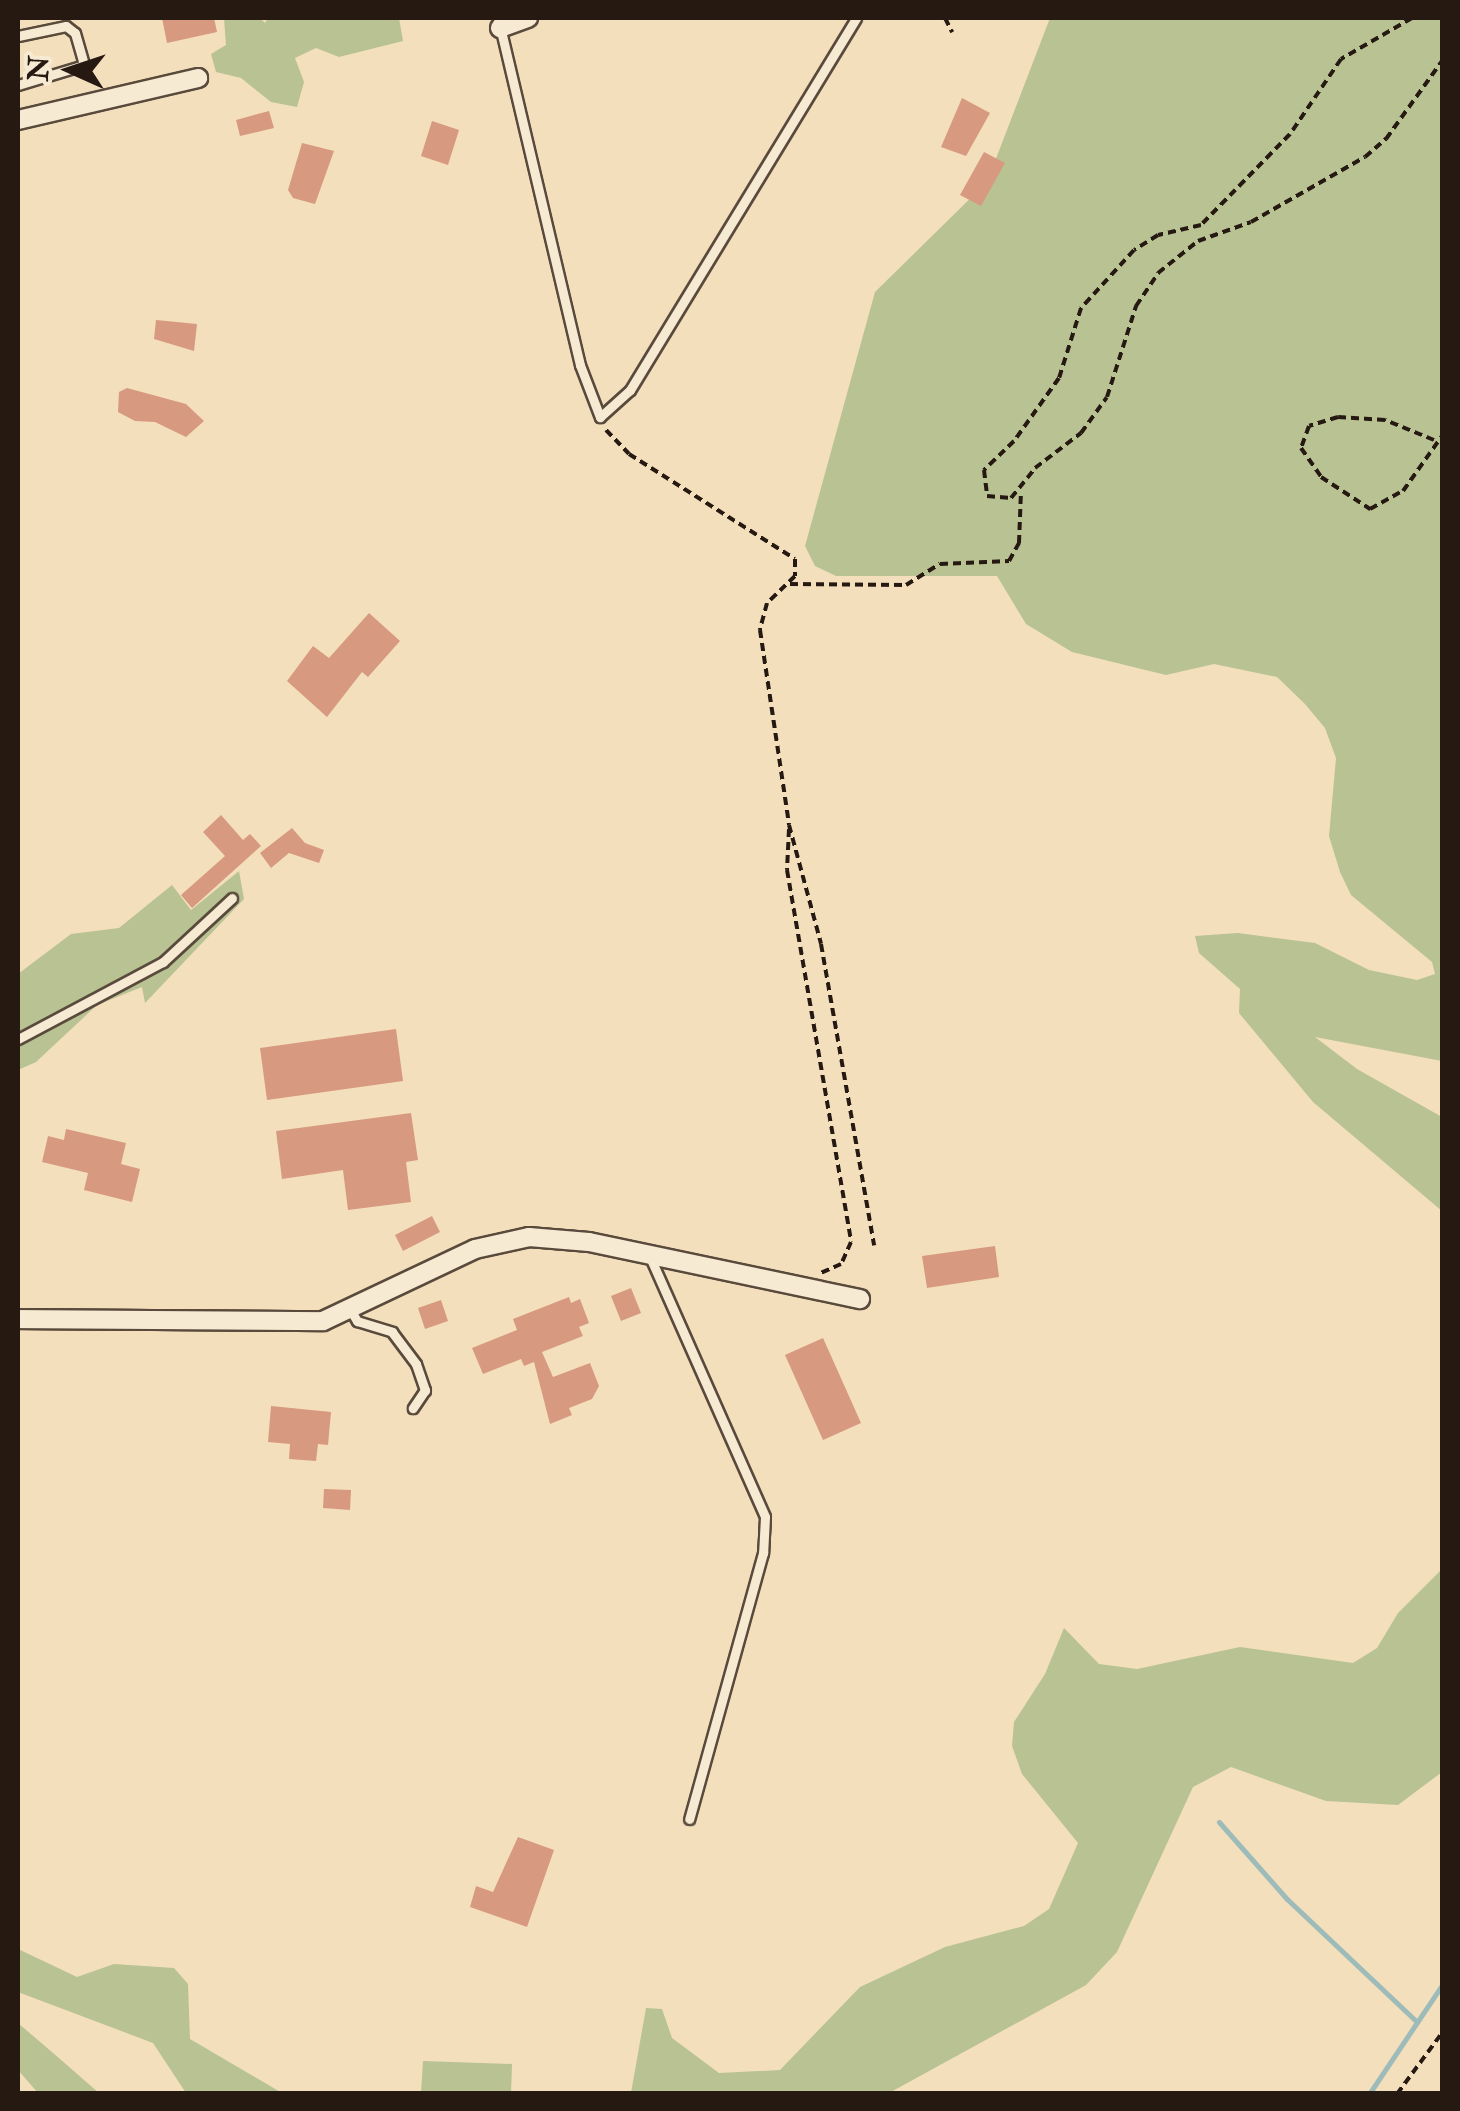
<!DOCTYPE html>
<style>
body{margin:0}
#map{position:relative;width:1460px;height:2111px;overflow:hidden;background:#f3dfbc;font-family:"IM FELL Double Pica",serif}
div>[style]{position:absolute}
.green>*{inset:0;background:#b8c293}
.stream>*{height:5px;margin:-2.5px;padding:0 2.5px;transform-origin:2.5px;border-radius:2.5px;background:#9dbbb8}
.building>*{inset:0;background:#d7997f}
.path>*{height:4px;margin-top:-2px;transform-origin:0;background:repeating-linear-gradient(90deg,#261912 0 8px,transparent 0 13px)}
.roads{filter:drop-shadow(2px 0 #594a3c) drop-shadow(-2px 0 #594a3c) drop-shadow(0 2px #594a3c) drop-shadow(0 -2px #594a3c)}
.lane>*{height:9px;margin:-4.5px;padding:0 4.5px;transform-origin:4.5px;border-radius:4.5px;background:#f7ead3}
.street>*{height:18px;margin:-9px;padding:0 9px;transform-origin:9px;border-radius:9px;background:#f7ead3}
span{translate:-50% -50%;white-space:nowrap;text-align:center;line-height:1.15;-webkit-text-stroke:8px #f7ead3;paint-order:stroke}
.frame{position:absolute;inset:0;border:20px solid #261912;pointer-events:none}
.north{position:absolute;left:20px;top:20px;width:100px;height:100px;-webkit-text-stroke:8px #f7ead3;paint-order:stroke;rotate:273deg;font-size:28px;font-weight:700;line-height:40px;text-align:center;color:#261912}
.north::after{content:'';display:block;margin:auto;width:35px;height:45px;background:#261912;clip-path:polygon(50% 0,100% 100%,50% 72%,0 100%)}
</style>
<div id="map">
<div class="green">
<div style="clip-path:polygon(224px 18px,260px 18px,265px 23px,268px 18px,399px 18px,403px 41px,339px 57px,316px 48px,295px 58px,304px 82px,297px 107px,271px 102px,241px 78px,216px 72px,211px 54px,226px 45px)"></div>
<div style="clip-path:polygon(1050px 18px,1442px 18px,1442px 1061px,1315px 1037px,1357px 1069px,1442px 1117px,1442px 1211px,1313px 1102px,1239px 1013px,1240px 989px,1199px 953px,1195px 936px,1238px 933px,1315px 943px,1369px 970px,1417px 980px,1435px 974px,1432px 962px,1351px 895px,1340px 872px,1329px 836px,1336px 758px,1325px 728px,1305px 704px,1277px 677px,1214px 664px,1166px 675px,1072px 652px,1026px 624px,997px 576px,836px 576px,815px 566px,805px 546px,875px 292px,987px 182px)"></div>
<div style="clip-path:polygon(239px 871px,244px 899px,145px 1003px,142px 987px,97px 1005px,36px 1062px,18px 1070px,18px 974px,71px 934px,119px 928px,172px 885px,191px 910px)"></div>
<div style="clip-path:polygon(1442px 1569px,1442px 1772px,1398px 1805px,1326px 1801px,1231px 1767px,1193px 1787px,1117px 1952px,1086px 1985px,889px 2093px,631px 2093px,646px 2008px,662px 2009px,672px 2038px,719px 2073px,780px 2070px,860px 1987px,945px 1947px,1024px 1926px,1049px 1909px,1078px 1843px,1022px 1774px,1012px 1746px,1014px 1722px,1045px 1674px,1064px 1628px,1099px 1664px,1137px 1669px,1240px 1647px,1353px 1663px,1377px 1648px,1398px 1613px)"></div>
<div style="clip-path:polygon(18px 1949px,77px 1977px,114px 1964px,174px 1968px,188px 1984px,190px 2039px,282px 2093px,186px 2093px,153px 2043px,18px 1992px)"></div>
<div style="clip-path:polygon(18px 2023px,60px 2059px,99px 2093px,38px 2093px,18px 2070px)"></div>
<div style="clip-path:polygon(423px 2061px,512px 2064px,511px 2093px,421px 2093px)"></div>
</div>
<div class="stream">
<div style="left:1219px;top:1822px;width:103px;rotate:48.6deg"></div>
<div style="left:1287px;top:1899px;width:179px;rotate:43.4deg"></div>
<div style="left:1369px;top:2094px;width:131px;rotate:-56.2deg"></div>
</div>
<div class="building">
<div style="clip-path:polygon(162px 18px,214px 18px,217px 32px,167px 43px)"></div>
<div style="clip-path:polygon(962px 98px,990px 113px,966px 156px,941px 147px)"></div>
<div style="clip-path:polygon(269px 111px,274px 128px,240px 136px,236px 120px)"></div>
<div style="clip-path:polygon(432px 121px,459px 130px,448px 165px,421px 156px)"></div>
<div style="clip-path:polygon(302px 143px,334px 151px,315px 204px,293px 198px,288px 190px)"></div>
<div style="clip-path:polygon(984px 152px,1005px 163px,981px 206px,960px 195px)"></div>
<div style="clip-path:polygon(156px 320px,197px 324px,194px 351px,154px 339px)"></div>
<div style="clip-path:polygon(127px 388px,186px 404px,204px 421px,186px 437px,155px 422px,135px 421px,118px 412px,119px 392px)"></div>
<div style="clip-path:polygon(369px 613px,400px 641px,368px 677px,362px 672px,327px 717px,287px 681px,313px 646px,329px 658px)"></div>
<div style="clip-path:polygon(221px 815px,243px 840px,250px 834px,261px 846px,192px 908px,181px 895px,225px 856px,203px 832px)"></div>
<div style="clip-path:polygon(292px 828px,305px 843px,324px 850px,319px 863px,289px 853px,271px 868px,260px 853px)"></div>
<div style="clip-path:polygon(396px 1029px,403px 1081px,267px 1100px,260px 1048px)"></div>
<div style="clip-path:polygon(411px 1113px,418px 1160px,406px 1162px,411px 1202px,348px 1210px,343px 1170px,282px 1179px,276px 1131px)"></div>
<div style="clip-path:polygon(66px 1129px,126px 1143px,121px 1164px,140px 1169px,132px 1202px,84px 1190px,88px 1173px,42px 1162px,48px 1136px,64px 1140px)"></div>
<div style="clip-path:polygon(432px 1216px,440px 1232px,403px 1251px,395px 1235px)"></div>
<div style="clip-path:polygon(995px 1246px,999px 1277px,927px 1288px,922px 1256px)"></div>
<div style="clip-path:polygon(631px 1288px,641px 1313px,621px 1321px,611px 1296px)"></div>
<div style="clip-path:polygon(569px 1297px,571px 1303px,580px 1299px,589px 1323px,579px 1327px,583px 1336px,542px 1352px,553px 1377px,590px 1363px,599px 1386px,592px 1399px,569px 1408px,572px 1415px,550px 1424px,534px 1362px,524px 1366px,521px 1359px,483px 1374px,472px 1348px,517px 1330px,513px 1319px)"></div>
<div style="clip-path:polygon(441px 1300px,448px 1321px,425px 1329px,418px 1308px)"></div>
<div style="clip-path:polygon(823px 1338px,861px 1423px,823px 1440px,785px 1355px)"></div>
<div style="clip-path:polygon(271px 1406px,331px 1412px,328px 1445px,318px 1444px,316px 1461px,289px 1459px,290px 1444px,268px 1442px)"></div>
<div style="clip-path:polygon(324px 1489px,351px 1490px,350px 1510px,323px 1508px)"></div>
<div style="clip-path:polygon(518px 1837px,554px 1850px,527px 1927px,470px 1907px,476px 1886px,493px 1892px)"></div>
</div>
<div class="path">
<div style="left:945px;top:18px;width:16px;rotate:63deg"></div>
<div style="left:1412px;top:18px;width:82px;rotate:150deg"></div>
<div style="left:1341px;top:59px;width:91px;rotate:124.2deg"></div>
<div style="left:1290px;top:134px;width:127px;rotate:134.4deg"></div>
<div style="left:1201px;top:225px;width:44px;rotate:166.9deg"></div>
<div style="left:1158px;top:235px;width:28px;rotate:148deg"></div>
<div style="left:1134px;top:250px;width:79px;rotate:132.4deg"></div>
<div style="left:1081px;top:308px;width:73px;rotate:107.4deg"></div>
<div style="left:1059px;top:378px;width:77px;rotate:125.5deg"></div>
<div style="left:1014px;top:441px;width:42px;rotate:136deg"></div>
<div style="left:984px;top:470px;width:26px;rotate:83deg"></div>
<div style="left:987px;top:496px;width:24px;rotate:5deg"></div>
<div style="left:1011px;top:498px;width:38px;rotate:-51deg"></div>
<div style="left:1035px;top:468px;width:58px;rotate:-37.3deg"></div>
<div style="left:1081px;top:433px;width:44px;rotate:-54.2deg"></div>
<div style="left:1107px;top:397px;width:96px;rotate:-72.3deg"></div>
<div style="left:1136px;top:306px;width:40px;rotate:-56deg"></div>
<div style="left:1158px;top:273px;width:51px;rotate:-38.7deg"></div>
<div style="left:1198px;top:241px;width:56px;rotate:-19.7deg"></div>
<div style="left:1251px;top:222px;width:131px;rotate:-29.7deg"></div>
<div style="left:1365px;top:157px;width:28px;rotate:-41deg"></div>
<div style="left:1386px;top:139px;width:96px;rotate:-54.3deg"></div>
<div style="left:1442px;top:18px;width:4px;rotate:90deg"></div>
<div style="left:606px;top:430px;width:33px;rotate:46deg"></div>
<div style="left:629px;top:454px;width:196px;rotate:32.3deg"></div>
<div style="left:795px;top:559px;width:17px;rotate:90deg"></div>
<div style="left:795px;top:576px;width:39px;rotate:136deg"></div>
<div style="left:767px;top:603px;width:28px;rotate:105deg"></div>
<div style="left:760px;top:630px;width:197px;rotate:81.5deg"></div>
<div style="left:789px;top:825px;width:123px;rotate:74.9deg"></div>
<div style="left:821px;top:944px;width:306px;rotate:80deg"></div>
<div style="left:1434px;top:440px;width:53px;rotate:-157.8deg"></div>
<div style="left:1385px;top:420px;width:47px;rotate:-176.3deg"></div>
<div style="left:1338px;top:417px;width:30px;rotate:163deg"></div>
<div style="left:1309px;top:426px;width:23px;rotate:110deg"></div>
<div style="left:1301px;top:448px;width:35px;rotate:55deg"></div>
<div style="left:1321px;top:477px;width:59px;rotate:33.1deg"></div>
<div style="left:1370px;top:509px;width:38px;rotate:-29deg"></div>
<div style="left:1403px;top:491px;width:67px;rotate:-54.7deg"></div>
<div style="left:790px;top:584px;width:116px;rotate:0.5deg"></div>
<div style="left:906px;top:585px;width:40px;rotate:-32deg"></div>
<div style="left:940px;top:564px;width:69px;rotate:-2.5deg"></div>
<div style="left:1009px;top:561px;width:21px;rotate:-61deg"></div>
<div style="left:1019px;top:543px;width:52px;rotate:-87.8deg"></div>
<div style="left:789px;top:829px;width:41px;rotate:92.8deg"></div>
<div style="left:787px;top:870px;width:377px;rotate:80.2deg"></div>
<div style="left:851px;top:1242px;width:24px;rotate:114deg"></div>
<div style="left:841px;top:1264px;width:22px;rotate:156deg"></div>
<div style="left:1397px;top:2094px;width:76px;rotate:-53.6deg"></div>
</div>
<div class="roads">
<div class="lane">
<div style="left:498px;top:18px;width:357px;rotate:76.7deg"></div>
<div style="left:580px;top:365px;width:56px;rotate:69deg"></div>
<div style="left:600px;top:417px;width:40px;rotate:-42deg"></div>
<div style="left:630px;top:390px;width:435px;rotate:-58.7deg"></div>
<div style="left:18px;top:36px;width:49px;rotate:-11.8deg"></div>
<div style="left:66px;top:26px;width:11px;rotate:38deg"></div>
<div style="left:75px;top:33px;width:33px;rotate:74deg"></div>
<div style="left:84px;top:65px;width:69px;rotate:163.1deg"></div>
<div style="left:18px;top:1039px;width:164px;rotate:-28deg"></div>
<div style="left:163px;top:962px;width:94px;rotate:-42.8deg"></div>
<div style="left:650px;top:1257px;width:284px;rotate:66.1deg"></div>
<div style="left:765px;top:1517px;width:36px;rotate:93deg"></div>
<div style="left:763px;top:1553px;width:276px;rotate:105.5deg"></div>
<div style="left:351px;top:1311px;width:12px;rotate:59deg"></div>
<div style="left:357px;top:1321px;width:37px;rotate:17deg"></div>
<div style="left:392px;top:1332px;width:40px;rotate:53deg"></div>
<div style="left:416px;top:1364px;width:28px;rotate:71deg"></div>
<div style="left:425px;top:1390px;width:22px;rotate:124deg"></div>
</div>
<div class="street">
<div style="left:500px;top:28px;width:30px;rotate:-20deg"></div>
<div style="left:18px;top:120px;width:185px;rotate:-13.1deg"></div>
<div style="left:18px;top:1319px;width:305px;rotate:0.4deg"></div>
<div style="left:323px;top:1321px;width:168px;rotate:-25.3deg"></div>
<div style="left:475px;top:1249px;width:55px;rotate:-12.5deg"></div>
<div style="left:529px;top:1237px;width:60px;rotate:4.8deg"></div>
<div style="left:589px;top:1242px;width:277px;rotate:11.9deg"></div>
</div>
</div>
<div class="frame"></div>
<div class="north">N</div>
</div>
